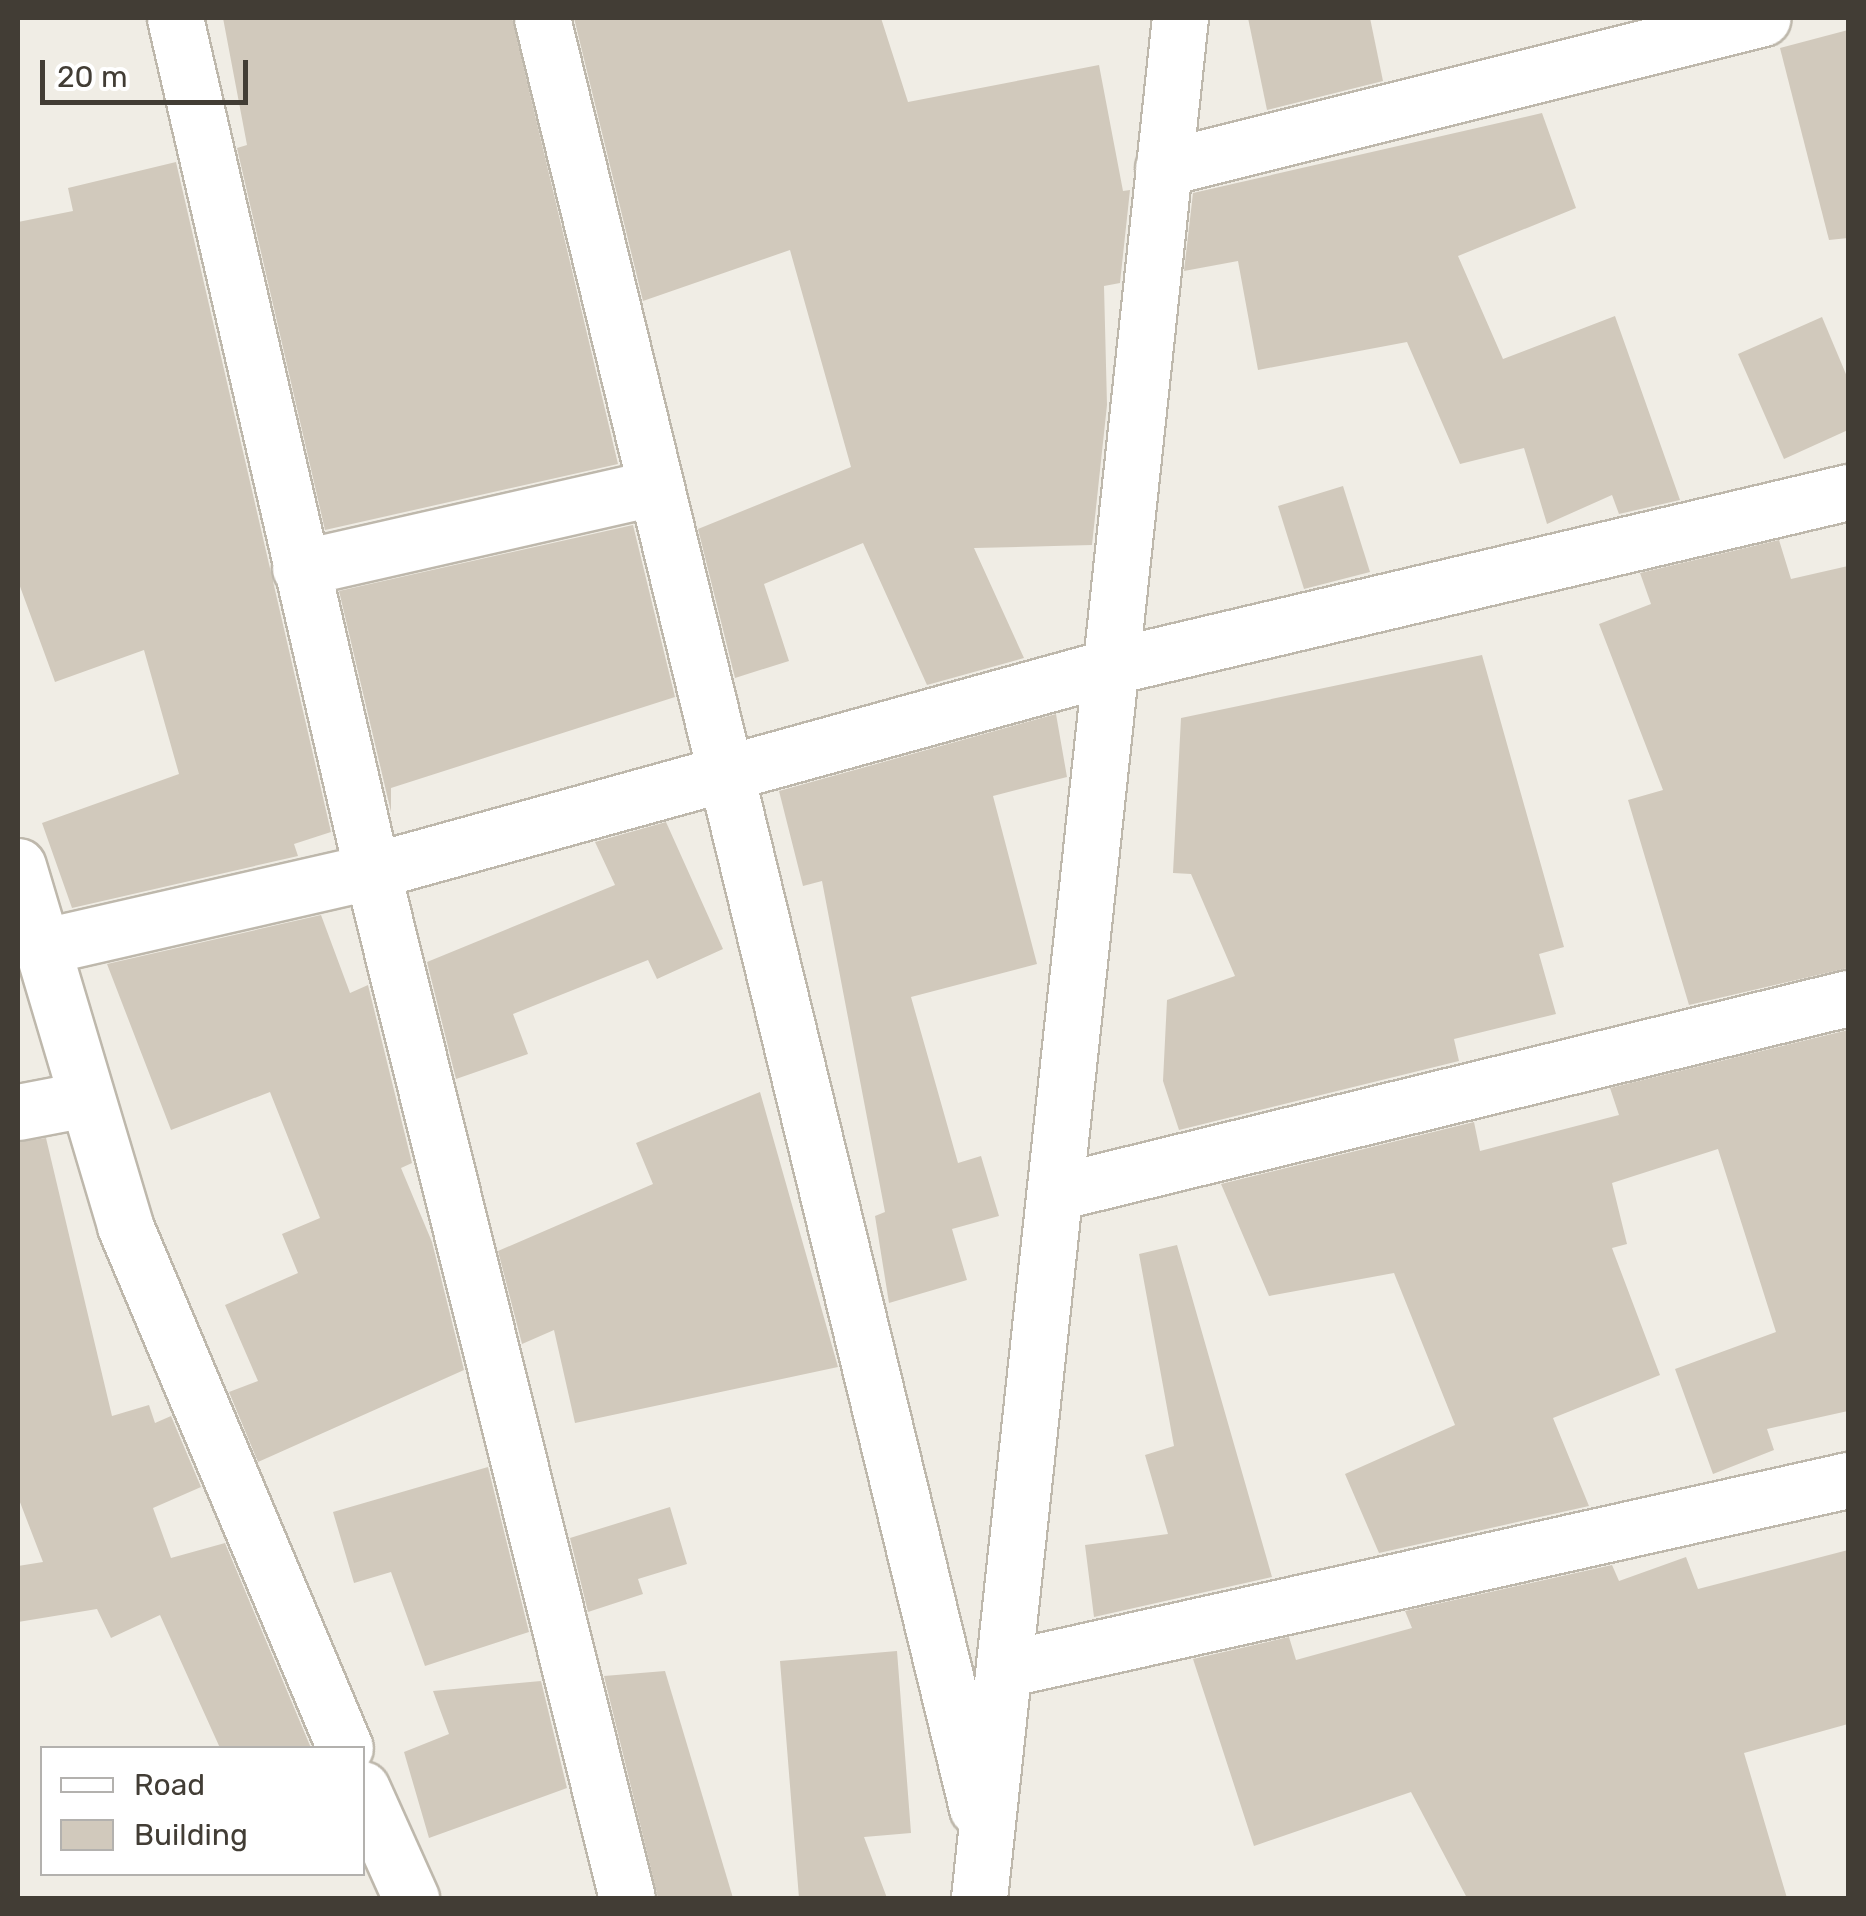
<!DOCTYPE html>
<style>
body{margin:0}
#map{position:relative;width:1866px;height:1916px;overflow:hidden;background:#f0ede5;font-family:Rubik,sans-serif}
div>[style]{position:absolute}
.building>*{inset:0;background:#d1c9bc}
.roads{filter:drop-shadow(2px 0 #beb8ac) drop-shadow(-2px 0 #beb8ac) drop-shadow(0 2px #beb8ac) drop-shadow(0 -2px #beb8ac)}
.minor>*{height:55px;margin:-27.5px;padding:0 27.5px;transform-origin:27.5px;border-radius:27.5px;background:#fff}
span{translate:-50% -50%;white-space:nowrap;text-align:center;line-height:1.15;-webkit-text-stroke:10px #fff;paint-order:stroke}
.frame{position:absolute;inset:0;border:20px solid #423d35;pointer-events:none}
.legend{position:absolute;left:40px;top:1746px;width:325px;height:130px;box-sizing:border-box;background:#fff;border:2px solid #b3b1ae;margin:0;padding:12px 18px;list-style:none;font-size:30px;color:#423d35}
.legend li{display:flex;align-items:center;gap:20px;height:50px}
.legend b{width:50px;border:2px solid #b3b1ae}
.scale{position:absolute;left:40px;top:60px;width:208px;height:45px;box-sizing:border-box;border:5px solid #423d35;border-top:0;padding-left:12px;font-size:30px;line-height:35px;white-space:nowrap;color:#423d35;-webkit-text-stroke:8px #fff;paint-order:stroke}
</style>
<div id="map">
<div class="building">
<div style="clip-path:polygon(223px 18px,512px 18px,618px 464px,325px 530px,237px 148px,247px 145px)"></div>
<div style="clip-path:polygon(574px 18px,881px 18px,908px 102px,1099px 65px,1123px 191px,1130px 190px,1120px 283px,1104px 286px,1107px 405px,1092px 545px,974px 548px,1024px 658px,927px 685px,863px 543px,764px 584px,789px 661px,735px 678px,698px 529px,851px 467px,790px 250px,643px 301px)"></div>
<div style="clip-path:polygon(1248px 18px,1370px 18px,1383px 81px,1267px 110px)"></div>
<div style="clip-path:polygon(1848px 30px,1848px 238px,1829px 240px,1780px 48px)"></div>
<div style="clip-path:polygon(1542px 113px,1576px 208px,1458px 256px,1503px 359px,1615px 316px,1680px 500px,1619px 514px,1612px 495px,1547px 524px,1524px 448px,1460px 464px,1407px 342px,1258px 370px,1238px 261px,1184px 271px,1193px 193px)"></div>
<div style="clip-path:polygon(176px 162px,331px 832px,294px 844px,298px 856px,72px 908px,42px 823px,179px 774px,144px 650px,55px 682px,18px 581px,18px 222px,73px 211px,68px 188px)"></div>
<div style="clip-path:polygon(1822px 317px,1848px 379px,1848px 430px,1784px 459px,1738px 354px)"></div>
<div style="clip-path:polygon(1343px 486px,1370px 572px,1304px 589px,1278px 506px)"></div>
<div style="clip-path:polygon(633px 525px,675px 697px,391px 788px,391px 812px,339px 591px)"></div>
<div style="clip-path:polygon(1779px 540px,1791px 579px,1848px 566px,1848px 968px,1689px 1005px,1628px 800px,1663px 790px,1599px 624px,1651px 604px,1640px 573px)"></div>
<div style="clip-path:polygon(1482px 655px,1564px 947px,1539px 954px,1556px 1014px,1454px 1039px,1459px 1061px,1179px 1130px,1163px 1081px,1167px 1000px,1235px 976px,1191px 874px,1173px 873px,1181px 718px)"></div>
<div style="clip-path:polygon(1056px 714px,1067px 777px,993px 796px,1037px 964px,911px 997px,958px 1163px,981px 1156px,999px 1216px,952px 1229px,967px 1280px,889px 1303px,875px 1216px,885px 1212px,822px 881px,803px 886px,779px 791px)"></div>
<div style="clip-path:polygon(666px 822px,723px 949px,657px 979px,648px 960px,513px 1014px,528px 1054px,456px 1079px,427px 962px,615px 885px,595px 842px)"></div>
<div style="clip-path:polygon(321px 915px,350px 993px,368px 985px,412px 1163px,401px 1168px,432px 1242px,464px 1370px,258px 1462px,229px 1392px,258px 1381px,225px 1305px,298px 1273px,282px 1234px,320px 1218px,270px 1092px,171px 1130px,107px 964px)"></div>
<div style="clip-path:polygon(1848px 1030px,1848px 1411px,1767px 1429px,1774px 1450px,1713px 1474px,1675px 1369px,1776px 1332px,1718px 1149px,1612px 1183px,1627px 1244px,1612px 1248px,1660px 1375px,1553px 1418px,1589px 1506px,1379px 1553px,1345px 1474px,1455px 1425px,1394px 1273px,1269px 1296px,1221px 1184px,1474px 1122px,1480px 1151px,1619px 1115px,1610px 1088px)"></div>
<div style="clip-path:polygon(760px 1092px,838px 1367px,575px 1423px,554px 1330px,522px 1344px,498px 1251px,653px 1184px,636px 1143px)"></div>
<div style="clip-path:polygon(46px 1138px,112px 1416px,149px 1405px,155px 1423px,171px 1416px,201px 1487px,153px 1508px,171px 1558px,225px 1543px,311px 1748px,220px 1748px,160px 1615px,111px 1638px,97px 1609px,18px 1622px,18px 1566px,43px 1562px,18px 1497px,18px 1142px)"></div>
<div style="clip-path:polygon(1177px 1245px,1272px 1577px,1094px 1617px,1085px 1545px,1168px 1534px,1145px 1455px,1174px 1446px,1139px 1254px)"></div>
<div style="clip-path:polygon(488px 1467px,529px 1632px,425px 1666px,391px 1572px,354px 1583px,333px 1512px)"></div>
<div style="clip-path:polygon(670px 1507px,687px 1564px,638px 1579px,643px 1594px,588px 1612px,570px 1538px)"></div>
<div style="clip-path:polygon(1848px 1550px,1848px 1724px,1744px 1753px,1787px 1898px,1467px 1898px,1411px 1792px,1254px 1846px,1193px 1659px,1289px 1637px,1296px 1660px,1412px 1628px,1405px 1611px,1612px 1565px,1619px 1581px,1686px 1557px,1698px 1589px)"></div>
<div style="clip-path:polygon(897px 1651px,911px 1833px,864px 1837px,887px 1898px,799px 1898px,780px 1661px)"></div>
<div style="clip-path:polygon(665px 1671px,733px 1898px,658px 1898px,604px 1676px)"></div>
<div style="clip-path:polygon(541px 1681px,567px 1788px,429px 1838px,404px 1752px,449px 1734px,433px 1691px)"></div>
</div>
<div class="roads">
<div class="minor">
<div style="left:175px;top:18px;width:875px;rotate:77deg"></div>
<div style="left:372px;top:871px;width:1058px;rotate:76.06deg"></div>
<div style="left:542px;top:18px;width:1842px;rotate:76.34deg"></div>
<div style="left:1163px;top:168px;width:618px;rotate:-14.04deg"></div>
<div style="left:300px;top:568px;width:358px;rotate:-12.8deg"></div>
<div style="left:18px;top:866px;width:376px;rotate:73.4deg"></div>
<div style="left:125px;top:1226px;width:566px;rotate:67.15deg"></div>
<div style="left:18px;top:927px;width:30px;rotate:41deg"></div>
<div style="left:41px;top:947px;width:340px;rotate:-12.9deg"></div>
<div style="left:372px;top:871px;width:769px;rotate:-15.46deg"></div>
<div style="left:1113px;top:666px;width:755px;rotate:-13.32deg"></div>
<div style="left:18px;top:1112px;width:69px;rotate:-10.8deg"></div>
<div style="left:1057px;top:1192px;width:814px;rotate:-13.78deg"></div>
<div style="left:1005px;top:1669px;width:864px;rotate:-12.64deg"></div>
<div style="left:362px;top:1789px;width:120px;rotate:65.8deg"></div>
<div style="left:979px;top:1898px;width:1891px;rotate:-83.9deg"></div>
</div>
</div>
<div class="frame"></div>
<ul class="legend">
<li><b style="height:12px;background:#fff"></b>Road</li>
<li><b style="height:28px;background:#d1c9bc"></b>Building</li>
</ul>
<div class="scale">20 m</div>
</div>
